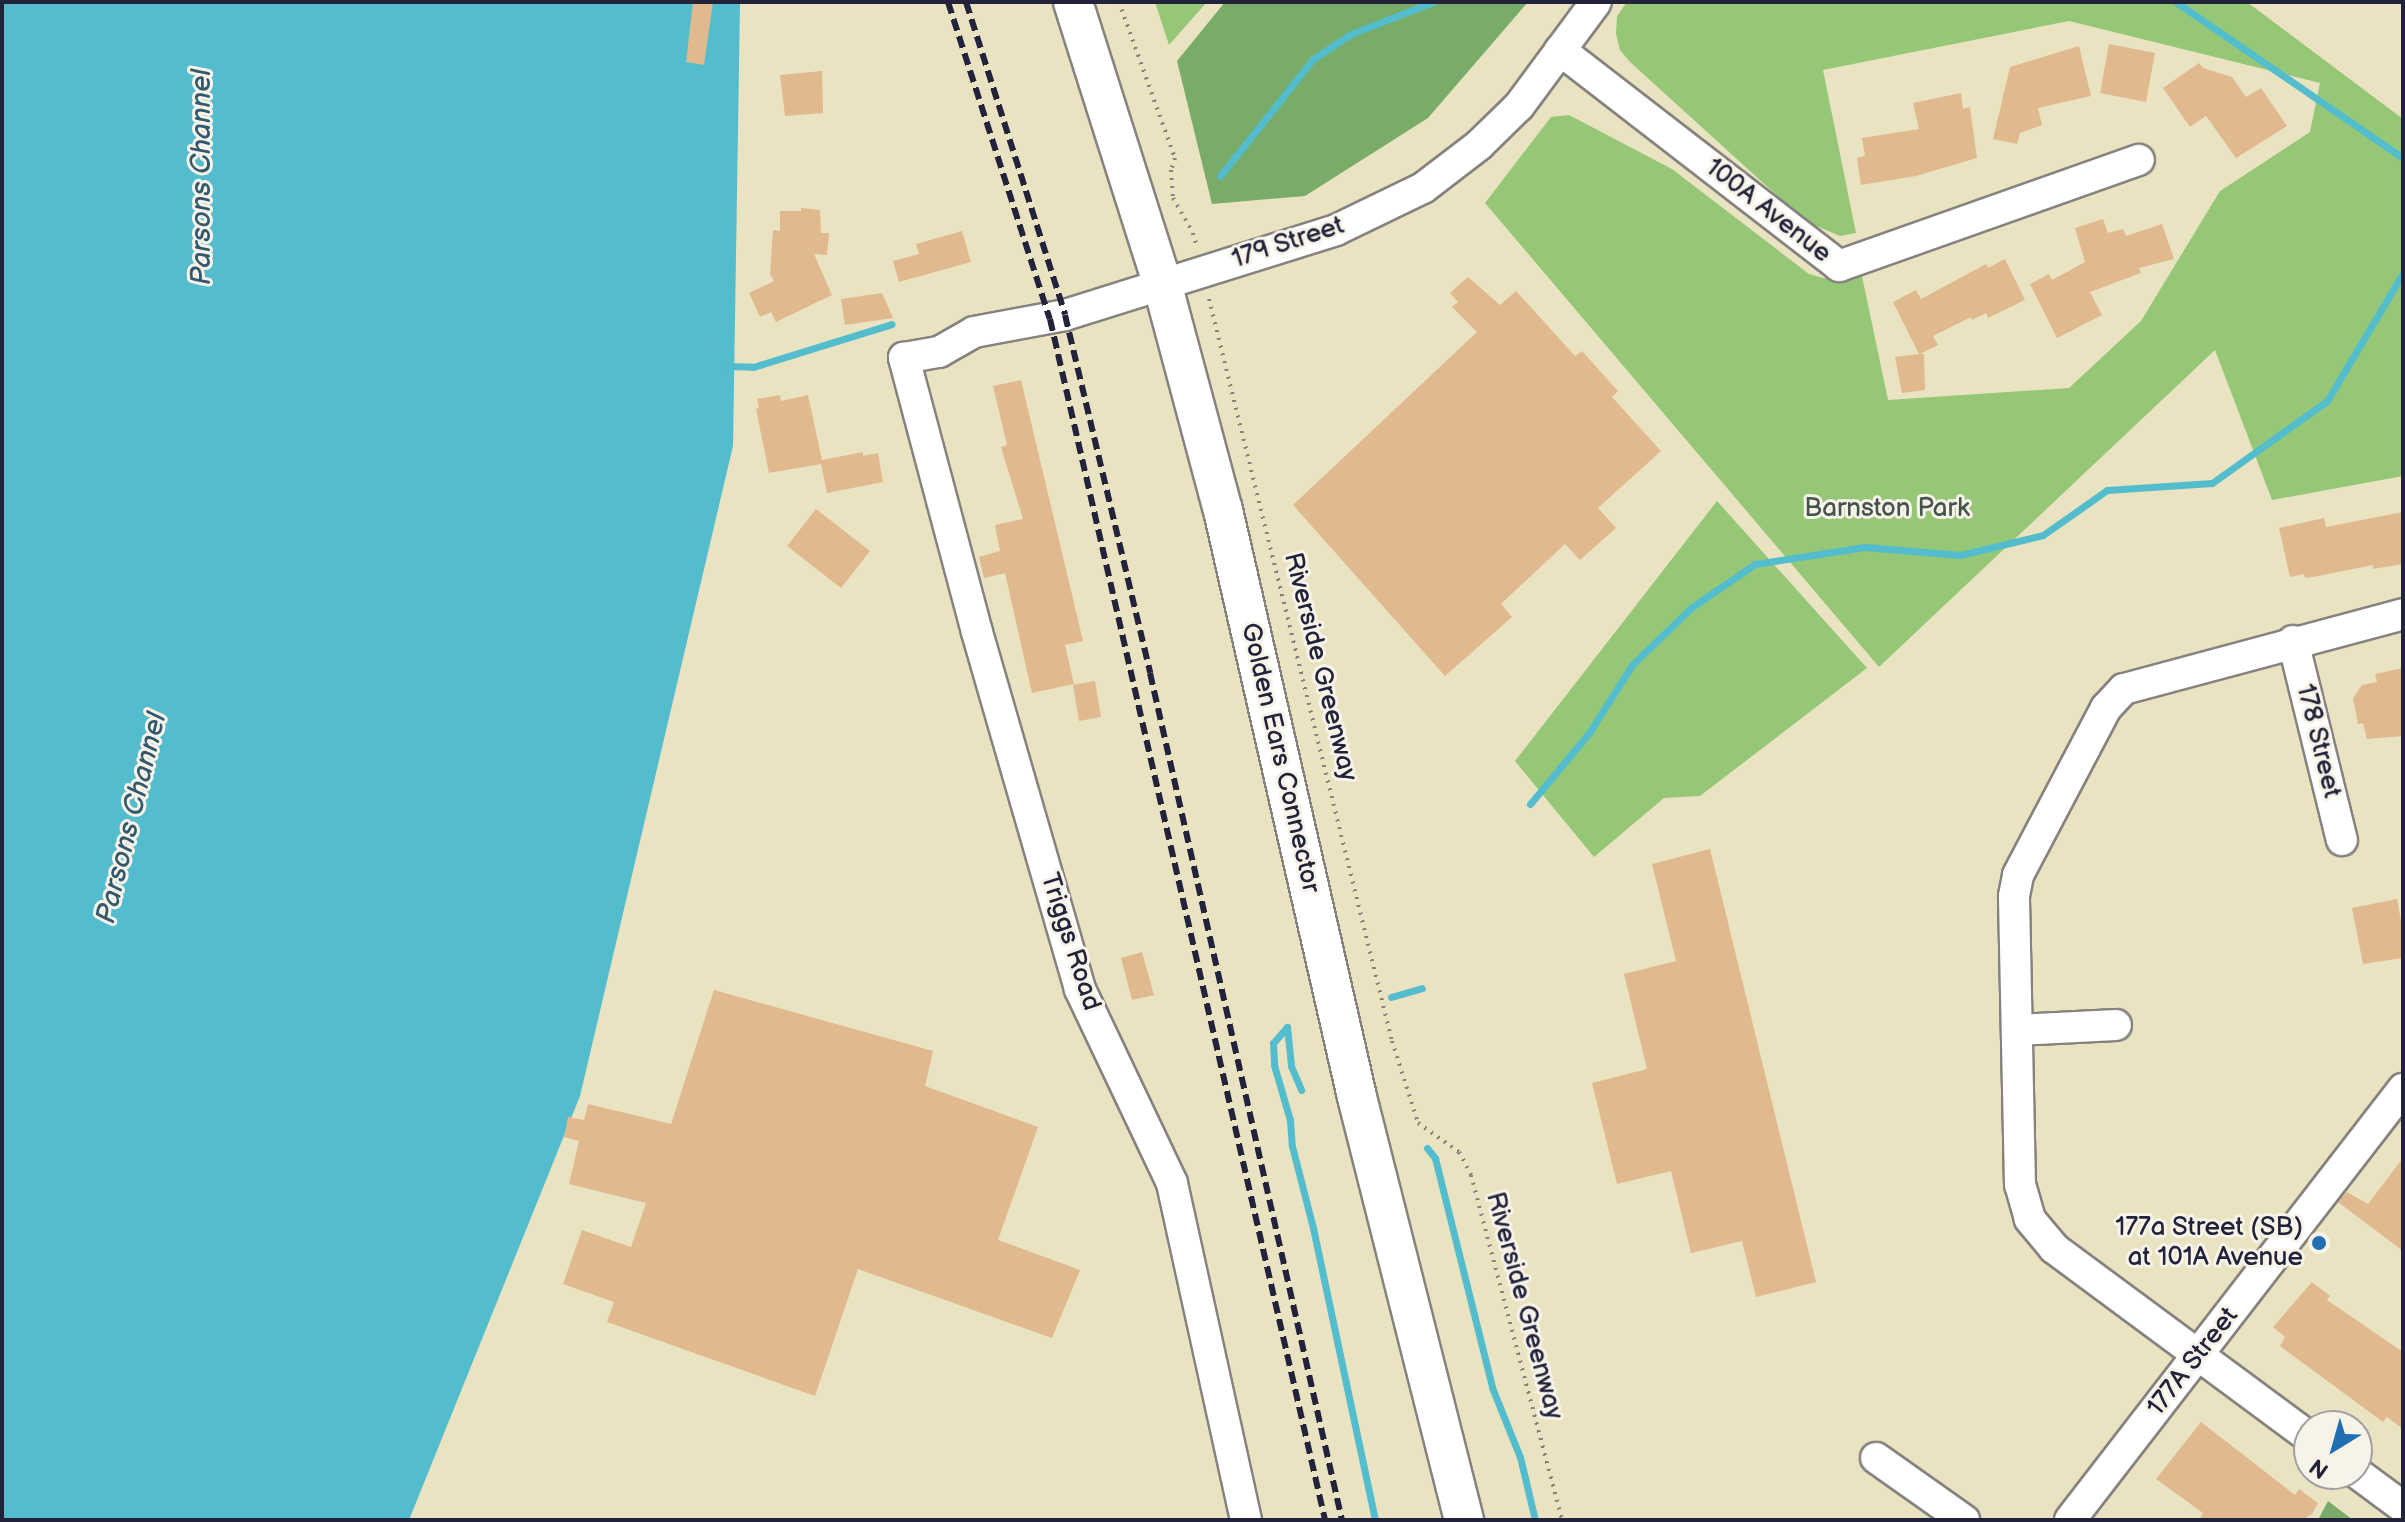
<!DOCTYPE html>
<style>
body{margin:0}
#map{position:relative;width:2405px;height:1522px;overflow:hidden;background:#eae3c2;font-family:"Balsamiq Sans",sans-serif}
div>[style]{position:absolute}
.green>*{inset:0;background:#95c777}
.forest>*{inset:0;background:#78ac68}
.water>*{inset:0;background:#53bdce}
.stream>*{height:7px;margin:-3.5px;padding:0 3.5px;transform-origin:3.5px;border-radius:3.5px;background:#53bdce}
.building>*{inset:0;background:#e0b98e}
.path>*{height:4px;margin-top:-2px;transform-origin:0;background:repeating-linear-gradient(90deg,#86827e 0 2px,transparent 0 8px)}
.roads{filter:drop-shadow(2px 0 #86827e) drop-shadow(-2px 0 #86827e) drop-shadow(0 2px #86827e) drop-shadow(0 -2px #86827e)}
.minor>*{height:30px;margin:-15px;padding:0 15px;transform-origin:15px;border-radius:15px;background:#fff}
.major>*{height:38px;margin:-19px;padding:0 19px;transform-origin:19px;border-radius:19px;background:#fff}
.rail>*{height:6px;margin-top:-3px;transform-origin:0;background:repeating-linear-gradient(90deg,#22223b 0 12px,transparent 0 18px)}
.dots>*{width:22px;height:22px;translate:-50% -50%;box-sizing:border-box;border:4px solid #f7f3e8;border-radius:50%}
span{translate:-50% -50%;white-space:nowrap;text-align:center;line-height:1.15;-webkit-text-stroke:6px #f7f3e8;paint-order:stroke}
.street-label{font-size:26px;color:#22223b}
.park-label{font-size:26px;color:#44544d}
.poi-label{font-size:26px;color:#22223b}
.right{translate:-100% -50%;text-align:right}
.water-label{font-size:28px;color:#33586e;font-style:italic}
.frame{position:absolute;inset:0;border:4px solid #22223b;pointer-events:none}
.north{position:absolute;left:2293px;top:1410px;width:80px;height:80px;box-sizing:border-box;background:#f7f3e8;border:2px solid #a29fa3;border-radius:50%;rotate:217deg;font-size:22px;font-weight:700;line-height:32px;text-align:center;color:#22223b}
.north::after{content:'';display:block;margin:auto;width:28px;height:36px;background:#1f6fb2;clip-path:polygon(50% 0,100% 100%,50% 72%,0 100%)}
</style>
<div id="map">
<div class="green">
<div style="clip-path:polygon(1155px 2px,1207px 2px,1169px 45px)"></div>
<div style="clip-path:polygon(1627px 2px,2247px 2px,2403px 119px,2403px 476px,2272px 500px,2215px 350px,1879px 667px,1485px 203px,1551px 117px,1569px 115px,1672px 169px,1809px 274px,1831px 280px,1862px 276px,1888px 400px,2069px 388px,2141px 321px,2220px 191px,2310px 132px,2320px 83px,2069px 21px,1823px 70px,1856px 233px,1840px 236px,1805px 221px,1630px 62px,1620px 50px,1616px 34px,1617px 16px)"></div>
<div style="clip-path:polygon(1717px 501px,1867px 668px,1700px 796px,1664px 798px,1594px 857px,1515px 761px)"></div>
</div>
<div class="forest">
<div style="clip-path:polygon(1225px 2px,1528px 2px,1428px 118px,1305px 196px,1212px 204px,1177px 61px)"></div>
<div style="clip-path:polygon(2328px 1501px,2353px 1520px,2318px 1520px)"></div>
</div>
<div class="water">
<div style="clip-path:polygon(2px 2px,740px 2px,733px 446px,580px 1096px,409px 1520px,2px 1520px)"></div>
</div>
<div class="stream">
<div style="left:2176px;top:2px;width:275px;rotate:34.5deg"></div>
<div style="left:1220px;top:176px;width:149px;rotate:-51.5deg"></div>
<div style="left:1313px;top:59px;width:45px;rotate:-33.3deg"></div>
<div style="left:1351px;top:34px;width:88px;rotate:-21.3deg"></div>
<div style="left:728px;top:366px;width:25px;rotate:2deg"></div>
<div style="left:753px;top:367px;width:145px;rotate:-17.2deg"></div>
<div style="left:1530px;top:804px;width:92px;rotate:-50.3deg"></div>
<div style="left:1589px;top:733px;width:80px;rotate:-57.7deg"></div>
<div style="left:1632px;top:665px;width:83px;rotate:-44deg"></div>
<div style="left:1692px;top:607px;width:76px;rotate:-34.3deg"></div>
<div style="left:1755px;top:564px;width:111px;rotate:-8.8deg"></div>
<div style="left:1865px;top:547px;width:95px;rotate:4.8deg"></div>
<div style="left:1960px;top:555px;width:85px;rotate:-13.5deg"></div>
<div style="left:2043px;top:535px;width:78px;rotate:-35.1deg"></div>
<div style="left:2107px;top:490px;width:105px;rotate:-3.8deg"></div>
<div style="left:2212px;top:483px;width:141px;rotate:-35.5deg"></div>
<div style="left:2327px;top:401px;width:149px;rotate:-59.3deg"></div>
<div style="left:1391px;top:997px;width:32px;rotate:-16deg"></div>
<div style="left:1287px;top:1027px;width:21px;rotate:131deg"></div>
<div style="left:1273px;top:1043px;width:22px;rotate:87deg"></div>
<div style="left:1274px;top:1065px;width:57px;rotate:73.8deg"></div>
<div style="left:1290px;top:1120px;width:26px;rotate:86deg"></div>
<div style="left:1292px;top:1146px;width:85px;rotate:75.6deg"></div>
<div style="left:1313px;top:1228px;width:299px;rotate:78deg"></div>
<div style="left:1287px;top:1027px;width:39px;rotate:84deg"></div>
<div style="left:1291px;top:1066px;width:26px;rotate:67deg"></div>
<div style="left:1427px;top:1148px;width:13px;rotate:51deg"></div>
<div style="left:1435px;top:1158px;width:239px;rotate:76deg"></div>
<div style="left:1493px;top:1390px;width:72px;rotate:68.1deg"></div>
<div style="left:1520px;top:1457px;width:65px;rotate:76.6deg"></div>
</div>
<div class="building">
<div style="clip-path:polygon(693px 2px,713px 2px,704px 65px,686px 62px)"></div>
<div style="clip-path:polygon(2109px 44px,2155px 53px,2146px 102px,2100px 93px)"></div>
<div style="clip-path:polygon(2079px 46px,2091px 96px,2038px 108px,2042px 125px,2020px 133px,2017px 144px,1993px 139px,2010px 67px)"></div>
<div style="clip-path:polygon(2199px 63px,2203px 68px,2232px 77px,2246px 97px,2261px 88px,2287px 126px,2236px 158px,2206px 116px,2190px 127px,2163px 88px)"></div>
<div style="clip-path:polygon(822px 71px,823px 113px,785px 116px,780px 75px)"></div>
<div style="clip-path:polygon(1961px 93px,1963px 109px,1970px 107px,1977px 158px,1916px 176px,1861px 185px,1857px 158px,1865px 156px,1862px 138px,1919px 129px,1913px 103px)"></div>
<div style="clip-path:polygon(801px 208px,820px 210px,821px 233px,829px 233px,827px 255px,814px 254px,832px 295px,776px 322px,771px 312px,760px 317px,749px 293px,774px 281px,770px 274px,773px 230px,780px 231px,780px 211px,801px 211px)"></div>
<div style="clip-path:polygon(2103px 219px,2108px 233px,2123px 229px,2126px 236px,2162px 224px,2174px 259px,2139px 268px,2141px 273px,2090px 292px,2102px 315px,2057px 338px,2030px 284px,2049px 274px,2052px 280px,2085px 262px,2075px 228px)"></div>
<div style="clip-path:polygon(962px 231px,971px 262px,899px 282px,893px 261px,919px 254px,916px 244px)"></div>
<div style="clip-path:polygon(2005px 259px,2025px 300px,1988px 318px,1986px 313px,1972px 320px,1971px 317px,1933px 336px,1938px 345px,1920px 354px,1924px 354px,1925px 390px,1902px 393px,1895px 357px,1919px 354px,1893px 302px,1916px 290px,1921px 299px,1986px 264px,1988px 268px)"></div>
<div style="clip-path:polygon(1468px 277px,1500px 305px,1516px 291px,1575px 356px,1582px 351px,1618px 391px,1612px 397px,1661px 451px,1598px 508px,1616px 528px,1580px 560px,1565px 544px,1501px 604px,1512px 617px,1445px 676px,1293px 505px,1477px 332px,1452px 307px,1458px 302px,1450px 293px)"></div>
<div style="clip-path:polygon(882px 293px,893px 318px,845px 325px,841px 299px)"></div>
<div style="clip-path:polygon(1021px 380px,1083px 641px,1065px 645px,1074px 684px,1032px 693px,1005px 573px,984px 578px,979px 557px,1000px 551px,995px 525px,1023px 519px,1001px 447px,1007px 445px,993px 386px)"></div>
<div style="clip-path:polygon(780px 395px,781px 401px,808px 395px,822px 460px,863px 452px,863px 456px,878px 453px,883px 482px,827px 493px,821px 464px,769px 473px,756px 409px,759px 408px,757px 399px)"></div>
<div style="clip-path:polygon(816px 509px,870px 551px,841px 588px,787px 546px)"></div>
<div style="clip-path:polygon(2403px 512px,2403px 564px,2373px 569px,2373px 565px,2313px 577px,2305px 578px,2304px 574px,2290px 577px,2279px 528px,2324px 518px,2326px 527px)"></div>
<div style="clip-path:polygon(2403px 668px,2403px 736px,2367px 739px,2363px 723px,2358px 724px,2353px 698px,2362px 685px,2377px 682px,2375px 674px)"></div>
<div style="clip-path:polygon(1095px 681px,1101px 717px,1079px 721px,1073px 685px)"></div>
<div style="clip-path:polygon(1710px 849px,1816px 1282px,1756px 1297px,1742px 1241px,1691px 1253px,1671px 1171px,1617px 1184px,1592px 1083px,1647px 1069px,1624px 974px,1676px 961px,1652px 864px)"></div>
<div style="clip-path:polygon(2397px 899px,2403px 932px,2403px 958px,2363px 964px,2352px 908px)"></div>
<div style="clip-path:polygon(1142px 952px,1154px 995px,1132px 1000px,1121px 958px)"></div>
<div style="clip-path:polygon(714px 990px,933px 1051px,925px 1086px,1038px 1127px,998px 1240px,1080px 1270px,1052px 1338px,858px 1269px,815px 1396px,607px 1322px,614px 1302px,563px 1284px,582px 1230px,631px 1247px,646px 1203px,569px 1184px,579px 1141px,564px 1137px,568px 1117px,584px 1120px,588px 1104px,671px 1124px)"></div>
<div style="clip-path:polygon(2403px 1158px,2403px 1251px,2338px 1202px,2347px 1192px,2368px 1204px)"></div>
<div style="clip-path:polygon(2312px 1282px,2330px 1296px,2327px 1300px,2403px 1352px,2403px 1429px,2387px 1417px,2383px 1422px,2280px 1346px,2285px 1337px,2273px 1327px)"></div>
<div style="clip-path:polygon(2201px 1422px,2295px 1495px,2299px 1489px,2318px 1503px,2312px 1514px,2302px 1520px,2199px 1520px,2203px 1513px,2156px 1479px)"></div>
</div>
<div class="path">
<div style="left:1119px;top:2px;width:166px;rotate:70.3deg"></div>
<div style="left:1175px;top:158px;width:13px;rotate:108deg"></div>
<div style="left:1171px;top:170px;width:28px;rotate:86deg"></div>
<div style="left:1173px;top:198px;width:40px;rotate:60.3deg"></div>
<div style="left:1193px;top:233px;width:15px;rotate:74deg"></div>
<div style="left:1209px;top:299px;width:764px;rotate:76.15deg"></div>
<div style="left:1392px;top:1041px;width:86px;rotate:72.4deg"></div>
<div style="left:1418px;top:1123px;width:50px;rotate:35.3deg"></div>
<div style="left:1459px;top:1152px;width:26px;rotate:62deg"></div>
<div style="left:1471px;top:1175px;width:357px;rotate:75.2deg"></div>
</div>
<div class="roads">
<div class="minor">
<div style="left:1560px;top:50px;width:353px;rotate:37.7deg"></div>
<div style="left:1839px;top:266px;width:318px;rotate:-19.5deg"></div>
<div style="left:2293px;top:641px;width:205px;rotate:76.2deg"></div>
<div style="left:2017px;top:1030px;width:99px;rotate:-2.9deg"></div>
<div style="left:2309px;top:1437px;width:317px;rotate:-143.5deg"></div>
<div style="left:2054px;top:1248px;width:38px;rotate:-130deg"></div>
<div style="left:2030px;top:1219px;width:35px;rotate:-106deg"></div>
<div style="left:2020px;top:1185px;width:289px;rotate:-91.2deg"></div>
<div style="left:2014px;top:896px;width:21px;rotate:-79deg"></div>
<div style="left:2018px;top:875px;width:189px;rotate:-62.2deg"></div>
<div style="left:2106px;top:708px;width:26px;rotate:-47deg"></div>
<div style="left:2124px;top:689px;width:289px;rotate:-15deg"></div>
<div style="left:1876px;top:1458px;width:108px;rotate:35.2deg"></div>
<div style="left:2357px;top:1473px;width:57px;rotate:36.5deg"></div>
<div style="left:1246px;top:1520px;width:345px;rotate:-102.4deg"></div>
<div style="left:1172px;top:1183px;width:215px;rotate:-115.4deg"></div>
<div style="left:1080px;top:989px;width:372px;rotate:-106.1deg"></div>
<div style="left:977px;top:632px;width:284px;rotate:-104.9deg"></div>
<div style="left:904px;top:358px;width:36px;rotate:-10deg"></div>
<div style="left:939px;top:352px;width:40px;rotate:-29.7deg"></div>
<div style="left:974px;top:332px;width:93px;rotate:-10.6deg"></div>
<div style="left:1065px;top:315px;width:284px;rotate:-17.4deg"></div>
<div style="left:1336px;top:230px;width:97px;rotate:-25.8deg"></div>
<div style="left:1423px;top:188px;width:71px;rotate:-37.5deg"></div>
<div style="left:1479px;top:145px;width:56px;rotate:-44.3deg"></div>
<div style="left:1519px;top:106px;width:129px;rotate:-53.5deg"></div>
<div style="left:2070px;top:1520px;width:545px;rotate:-52.31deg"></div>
</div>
<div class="major">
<div style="left:1073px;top:2px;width:295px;rotate:72.4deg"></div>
<div style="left:1162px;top:283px;width:235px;rotate:75deg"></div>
<div style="left:1223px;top:510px;width:602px;rotate:77.14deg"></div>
<div style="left:1357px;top:1097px;width:436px;rotate:75.8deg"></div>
</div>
</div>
<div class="rail">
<div style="left:948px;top:2px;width:333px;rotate:72.2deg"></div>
<div style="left:1050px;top:319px;width:1232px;rotate:77.1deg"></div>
<div style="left:966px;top:2px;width:328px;rotate:72.4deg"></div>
<div style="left:1065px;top:315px;width:368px;rotate:76.6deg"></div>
<div style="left:1150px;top:673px;width:868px;rotate:77.23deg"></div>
</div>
<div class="dots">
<div style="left:2319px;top:1243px;background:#1f6fb2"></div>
</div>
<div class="street-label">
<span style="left:1768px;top:211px;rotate:38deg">100A Avenue</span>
<span style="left:1288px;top:243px;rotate:-18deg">179 Street</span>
<span style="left:1320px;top:667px;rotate:76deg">Riverside Greenway</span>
<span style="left:2318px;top:741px;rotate:76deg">178 Street</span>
<span style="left:1280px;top:758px;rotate:77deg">Golden Ears Connector</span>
<span style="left:1070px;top:942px;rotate:72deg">Triggs Road</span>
<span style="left:1524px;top:1306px;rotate:75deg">Riverside Greenway</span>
<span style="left:2193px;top:1362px;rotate:-52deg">177A Street</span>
</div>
<div class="park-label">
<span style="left:1887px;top:509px">Barnston Park</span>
</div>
<div class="poi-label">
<span class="right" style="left:2303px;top:1243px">177a Street (SB)<br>at 101A Avenue</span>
</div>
<div class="water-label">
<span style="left:202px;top:177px;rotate:-90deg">Parsons Channel</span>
<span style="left:132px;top:818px;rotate:-76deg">Parsons Channel</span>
</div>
<div class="frame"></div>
<div class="north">N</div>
</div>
